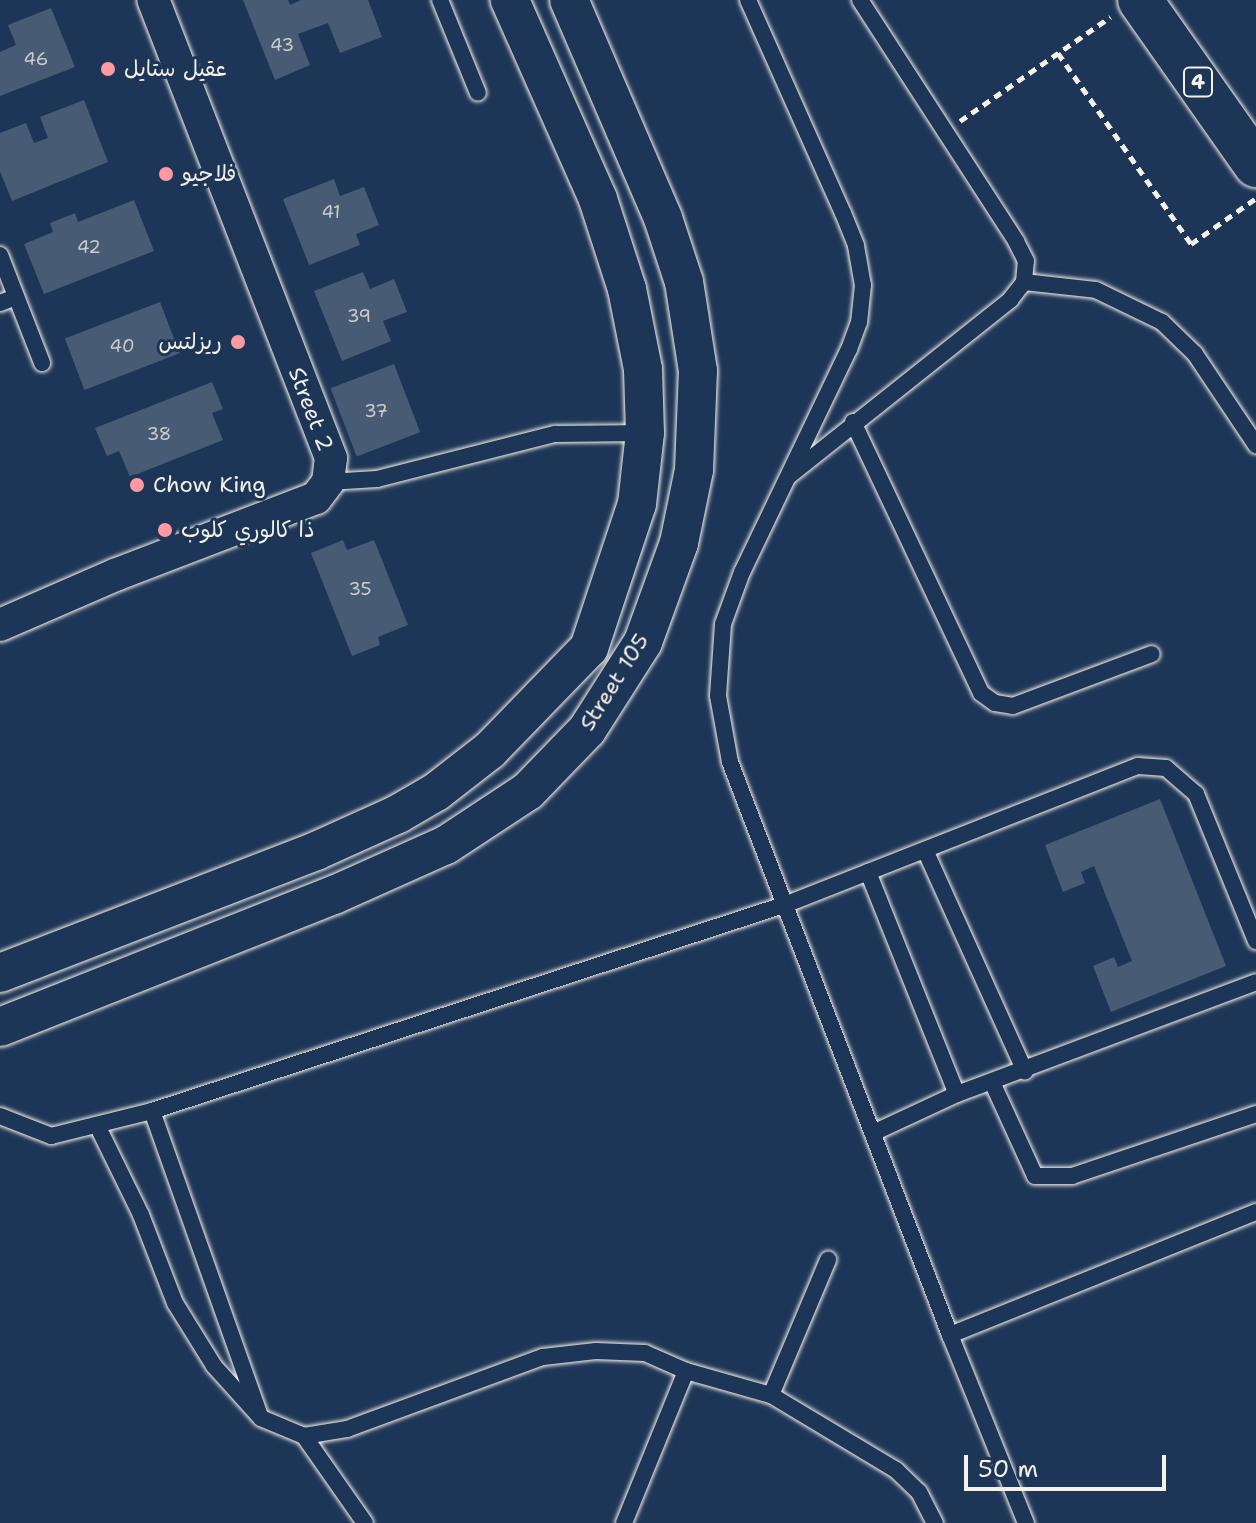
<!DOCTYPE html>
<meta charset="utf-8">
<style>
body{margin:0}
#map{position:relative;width:1256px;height:1523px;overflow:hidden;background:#1d3557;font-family:"Shantell Sans","Playpen Sans Arabic",sans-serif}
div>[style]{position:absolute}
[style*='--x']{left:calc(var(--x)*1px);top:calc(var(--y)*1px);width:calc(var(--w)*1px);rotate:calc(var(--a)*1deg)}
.building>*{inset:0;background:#485b74;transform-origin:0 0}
.path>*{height:5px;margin-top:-2.5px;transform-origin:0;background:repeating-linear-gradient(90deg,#f4f1e8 0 8px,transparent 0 14px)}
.roads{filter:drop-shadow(0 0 2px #f4f1e8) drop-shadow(0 0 2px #f4f1e8)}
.service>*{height:16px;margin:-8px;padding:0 8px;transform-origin:8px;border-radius:8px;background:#1d3557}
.minor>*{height:32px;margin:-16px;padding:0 16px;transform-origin:16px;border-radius:16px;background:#1d3557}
.tertiary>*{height:38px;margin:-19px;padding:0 19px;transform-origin:19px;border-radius:19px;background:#1d3557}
.trunk>*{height:44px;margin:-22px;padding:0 22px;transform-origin:22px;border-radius:22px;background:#1d3557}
.dots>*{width:22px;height:22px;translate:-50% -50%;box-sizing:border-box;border:4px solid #1d3557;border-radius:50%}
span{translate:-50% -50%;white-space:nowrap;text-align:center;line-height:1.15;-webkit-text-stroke:6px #1d3557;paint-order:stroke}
.number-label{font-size:18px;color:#c9cccb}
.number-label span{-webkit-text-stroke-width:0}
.shield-label span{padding:2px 6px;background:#1d3557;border:2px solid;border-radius:6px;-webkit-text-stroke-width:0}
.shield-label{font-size:20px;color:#f4f1e8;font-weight:700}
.poi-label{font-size:22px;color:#f4f1e8}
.left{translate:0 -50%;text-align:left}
.right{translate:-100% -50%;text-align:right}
.street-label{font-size:22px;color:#f4f1e8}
.scale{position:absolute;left:964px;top:1455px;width:202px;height:36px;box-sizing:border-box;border:4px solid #f4f1e8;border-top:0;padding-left:10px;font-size:24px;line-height:28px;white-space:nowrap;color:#f4f1e8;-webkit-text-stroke:6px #1d3557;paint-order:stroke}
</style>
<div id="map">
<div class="building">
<i style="clip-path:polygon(243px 0,288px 0,290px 5px,301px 0,368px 0,382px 37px,340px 53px,328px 23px,298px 34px,310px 65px,275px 80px)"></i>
<i style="clip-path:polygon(51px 8px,75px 67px,0 96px,0 52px,16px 45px,8px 25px)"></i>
<i style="clip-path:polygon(84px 100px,108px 162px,12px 201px,0 171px,0 133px,26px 123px,34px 143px,48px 138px,40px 117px)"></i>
<i style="clip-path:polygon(334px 179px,340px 196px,364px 187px,379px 225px,356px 234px,360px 245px,309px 265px,283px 199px)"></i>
<i style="clip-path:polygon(134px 200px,154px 251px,44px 294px,24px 244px,53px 232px,50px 223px,75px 213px,78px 222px)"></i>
<i style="clip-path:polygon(363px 272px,370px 289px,394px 279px,407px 312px,383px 321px,391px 341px,342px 361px,314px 291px)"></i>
<i style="left:160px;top:302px;width:55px;height:102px;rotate:69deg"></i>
<i style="left:394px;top:364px;width:73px;height:68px;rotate:69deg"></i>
<i style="clip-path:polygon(212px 382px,223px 409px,212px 413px,223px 440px,130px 477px,119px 451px,107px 456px,95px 428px)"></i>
<i style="clip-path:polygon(343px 540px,347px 550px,374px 540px,408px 625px,378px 637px,380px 645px,352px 656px,311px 553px)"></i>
<i style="clip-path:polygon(1160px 799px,1226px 966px,1111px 1012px,1093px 966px,1114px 957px,1118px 967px,1132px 961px,1094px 866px,1081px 872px,1085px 883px,1063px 892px,1045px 845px)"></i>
</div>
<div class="path">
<i style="--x:1058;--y:53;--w:233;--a:55.1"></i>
<i style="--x:1191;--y:244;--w:78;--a:-35.1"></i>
<i style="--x:960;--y:121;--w:183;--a:-34.7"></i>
</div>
<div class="roads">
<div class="service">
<i style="--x:440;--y:0;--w:100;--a:67.8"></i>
<i style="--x:748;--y:0;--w:233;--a:66"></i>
<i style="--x:843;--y:213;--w:35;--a:68"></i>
<i style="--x:856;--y:246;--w:40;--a:80"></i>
<i style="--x:863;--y:285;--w:37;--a:96"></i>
<i style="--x:859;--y:322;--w:29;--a:110"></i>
<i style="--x:849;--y:349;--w:247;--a:115.6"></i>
<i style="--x:742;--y:572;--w:55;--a:110.1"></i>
<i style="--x:723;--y:624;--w:72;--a:94"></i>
<i style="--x:718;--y:696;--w:67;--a:79.7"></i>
<i style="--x:730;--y:762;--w:614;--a:69"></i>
<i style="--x:950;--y:1335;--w:203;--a:68"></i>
<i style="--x:0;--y:255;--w:116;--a:68.7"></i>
<i style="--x:1024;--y:282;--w:72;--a:6.3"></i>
<i style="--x:1096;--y:290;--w:73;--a:25.9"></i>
<i style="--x:1162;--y:322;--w:46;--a:44.1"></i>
<i style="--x:1195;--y:354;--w:110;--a:56.2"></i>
<i style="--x:0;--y:303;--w:17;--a:-21"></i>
<i style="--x:853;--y:422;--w:300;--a:64.7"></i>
<i style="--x:981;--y:693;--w:17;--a:36"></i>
<i style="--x:995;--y:703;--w:18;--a:9"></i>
<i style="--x:1013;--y:706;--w:148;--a:-20.5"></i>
<i style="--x:789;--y:476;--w:283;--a:-38.5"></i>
<i style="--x:1010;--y:300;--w:23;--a:-52"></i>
<i style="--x:1024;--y:282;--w:21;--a:-85"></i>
<i style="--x:1026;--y:261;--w:22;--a:-117"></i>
<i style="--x:1016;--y:241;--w:287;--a:-122.9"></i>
<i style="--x:328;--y:482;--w:49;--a:-3.5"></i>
<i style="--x:377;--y:479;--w:184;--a:-14.2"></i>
<i style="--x:555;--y:434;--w:90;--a:-0.6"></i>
<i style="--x:925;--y:850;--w:243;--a:65.7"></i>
<i style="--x:868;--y:872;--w:239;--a:68.2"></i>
<i style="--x:992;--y:1082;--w:103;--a:65.4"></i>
<i style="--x:1035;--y:1176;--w:37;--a:0"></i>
<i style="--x:1072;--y:1176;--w:194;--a:-18.6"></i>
<i style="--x:152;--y:1111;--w:320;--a:70.5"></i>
<i style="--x:0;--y:1116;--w:55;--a:21.4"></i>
<i style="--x:51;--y:1136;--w:104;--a:-13.9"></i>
<i style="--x:152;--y:1111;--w:668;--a:-18.06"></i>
<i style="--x:787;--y:904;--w:377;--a:-21.5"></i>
<i style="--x:1138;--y:766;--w:28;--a:4"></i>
<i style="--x:1166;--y:768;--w:40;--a:41"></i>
<i style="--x:1196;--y:794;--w:159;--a:67.8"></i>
<i style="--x:97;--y:1125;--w:100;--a:63.9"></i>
<i style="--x:141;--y:1215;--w:94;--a:68.9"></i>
<i style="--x:175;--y:1303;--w:74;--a:58.2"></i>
<i style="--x:214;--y:1366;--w:70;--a:47.9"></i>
<i style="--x:261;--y:1418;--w:47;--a:22.7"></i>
<i style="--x:304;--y:1436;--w:44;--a:-9.2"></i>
<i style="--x:347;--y:1429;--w:209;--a:-20.2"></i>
<i style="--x:543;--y:1357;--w:53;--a:-6.5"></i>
<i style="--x:596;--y:1351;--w:49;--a:2.3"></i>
<i style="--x:645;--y:1353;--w:45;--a:23.7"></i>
<i style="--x:686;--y:1371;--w:88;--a:15.8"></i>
<i style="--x:771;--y:1395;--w:146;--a:31"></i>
<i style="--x:896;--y:1470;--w:32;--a:44"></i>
<i style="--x:919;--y:1492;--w:35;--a:63"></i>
<i style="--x:873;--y:1133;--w:93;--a:-24.9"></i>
<i style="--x:957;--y:1094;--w:319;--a:-20.5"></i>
<i style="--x:950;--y:1335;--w:330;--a:-21.9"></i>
<i style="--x:771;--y:1395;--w:147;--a:-67.1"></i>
<i style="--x:304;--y:1436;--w:106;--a:55"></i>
<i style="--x:624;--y:1523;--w:164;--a:-67.8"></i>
</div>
<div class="minor">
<i style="--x:0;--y:625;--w:125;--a:-23.5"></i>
<i style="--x:115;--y:575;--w:215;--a:-21"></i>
<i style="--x:316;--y:498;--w:20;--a:-53"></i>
<i style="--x:328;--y:482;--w:24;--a:-83"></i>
<i style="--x:331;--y:458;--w:491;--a:-111.2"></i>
</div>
<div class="tertiary">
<i style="--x:0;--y:973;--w:339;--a:-21.1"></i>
<i style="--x:316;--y:851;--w:90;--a:-24.3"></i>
<i style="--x:398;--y:814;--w:44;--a:-30.1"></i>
<i style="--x:436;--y:792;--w:68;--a:-37.9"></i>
<i style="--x:490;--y:750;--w:142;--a:-45.9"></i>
<i style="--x:589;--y:648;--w:152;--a:-71.6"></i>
<i style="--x:637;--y:504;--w:71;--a:-83.6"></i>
<i style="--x:645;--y:433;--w:64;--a:-91.8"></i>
<i style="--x:643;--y:369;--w:82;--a:-101.3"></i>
<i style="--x:627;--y:289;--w:95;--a:-107.9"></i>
<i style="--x:598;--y:199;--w:218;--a:-113.9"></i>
<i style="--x:0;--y:1027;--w:359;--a:-21.6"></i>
<i style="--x:334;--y:895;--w:123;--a:-24.1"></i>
<i style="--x:446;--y:845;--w:98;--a:-33.4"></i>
<i style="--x:528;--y:791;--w:85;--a:-46"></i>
<i style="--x:587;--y:730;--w:104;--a:-57.5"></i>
<i style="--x:643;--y:642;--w:105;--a:-70"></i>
<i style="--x:679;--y:543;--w:75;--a:-78.4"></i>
<i style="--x:694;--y:470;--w:99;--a:-87.7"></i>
<i style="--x:698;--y:371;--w:90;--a:-98.9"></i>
<i style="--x:684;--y:282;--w:67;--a:-108.2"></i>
<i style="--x:663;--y:218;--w:237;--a:-113.3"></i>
</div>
<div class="trunk">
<i style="--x:1140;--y:0;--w:202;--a:54.9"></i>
</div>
</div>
<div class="dots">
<i style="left:108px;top:69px;background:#ff9aa2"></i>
<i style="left:166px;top:174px;background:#ff9aa2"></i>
<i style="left:238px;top:342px;background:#ff9aa2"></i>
<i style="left:137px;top:485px;background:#ff9aa2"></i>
<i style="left:165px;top:530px;background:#ff9aa2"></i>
</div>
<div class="number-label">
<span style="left:282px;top:45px">43</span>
<span style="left:36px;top:59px">46</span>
<span style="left:331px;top:212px">41</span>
<span style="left:89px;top:247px">42</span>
<span style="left:359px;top:316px">39</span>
<span style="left:122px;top:346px">40</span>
<span style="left:376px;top:411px">37</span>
<span style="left:159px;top:434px">38</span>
<span style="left:360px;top:589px">35</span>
</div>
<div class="shield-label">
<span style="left:1198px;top:82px">4</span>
</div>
<div class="poi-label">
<span class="left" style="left:124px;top:69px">عقيل ستايل</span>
<span class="left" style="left:182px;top:174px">فلاجيو</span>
<span class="right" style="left:222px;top:342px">ريزلتس</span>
<span class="left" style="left:153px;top:485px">Chow King</span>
<span class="left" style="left:181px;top:530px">ذا كالوري كلوب</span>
</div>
<div class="street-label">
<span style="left:311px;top:409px;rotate:69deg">Street 2</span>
<span style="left:614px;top:682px;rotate:-58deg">Street 105</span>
</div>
<div class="scale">50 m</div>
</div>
